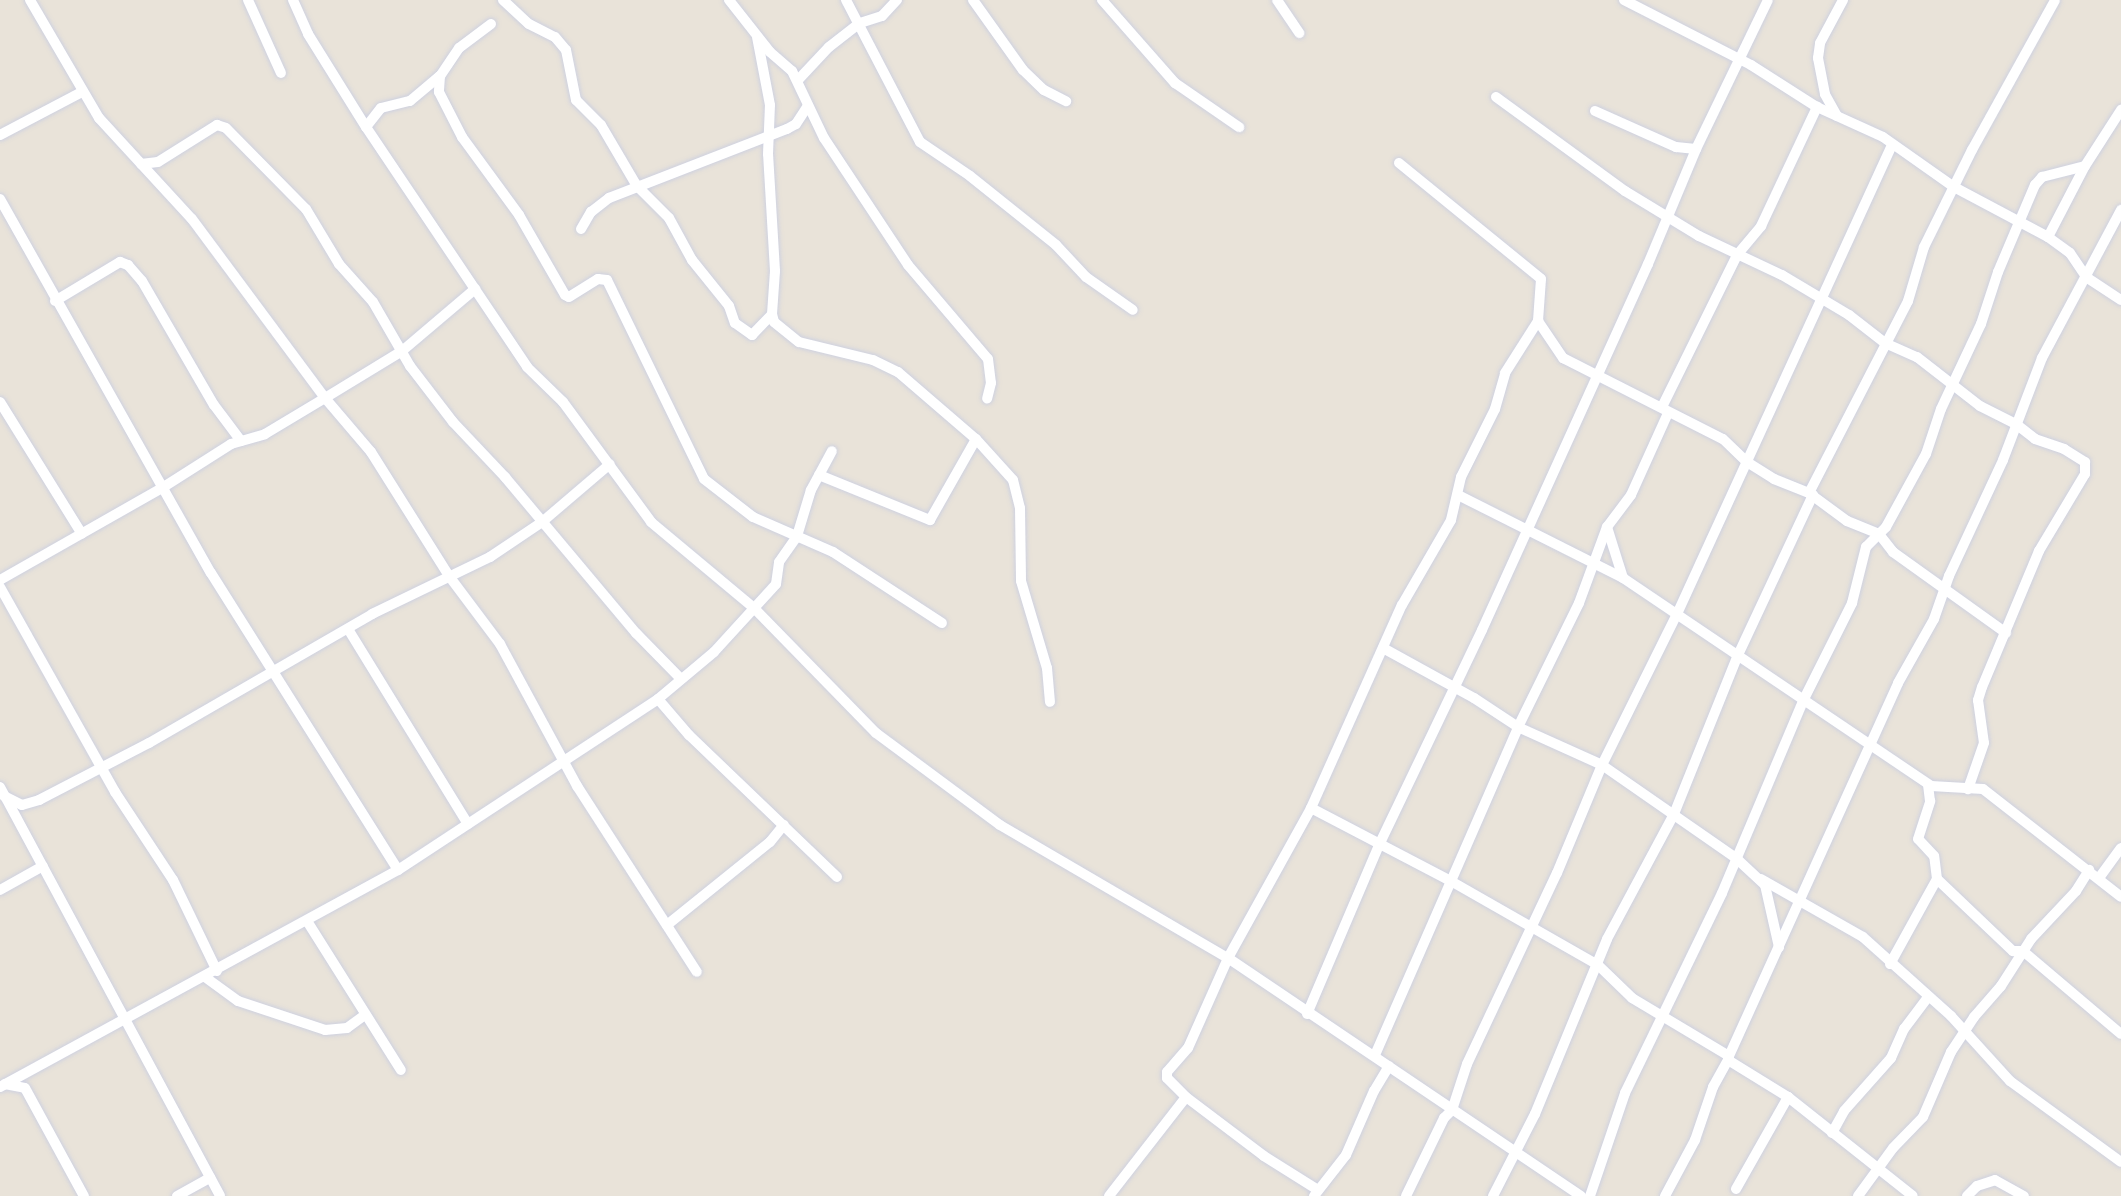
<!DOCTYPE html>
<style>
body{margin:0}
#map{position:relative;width:2121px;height:1196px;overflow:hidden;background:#e9e3d9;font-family:"Noto Sans",sans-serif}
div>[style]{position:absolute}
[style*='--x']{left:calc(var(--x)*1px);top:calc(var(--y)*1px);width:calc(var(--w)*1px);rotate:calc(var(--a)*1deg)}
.roads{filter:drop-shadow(0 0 2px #ced1e0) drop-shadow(0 0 2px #ced1e0)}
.minor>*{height:10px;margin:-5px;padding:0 5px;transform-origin:5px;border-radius:5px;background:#fff}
span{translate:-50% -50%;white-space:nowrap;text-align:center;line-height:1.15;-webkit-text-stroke:4.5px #fff;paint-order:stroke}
</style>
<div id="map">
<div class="roads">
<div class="minor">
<i style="--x:30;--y:0;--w:137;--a:59.7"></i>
<i style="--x:99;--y:118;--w:137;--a:47.4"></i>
<i style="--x:192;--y:219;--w:223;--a:53.4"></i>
<i style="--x:325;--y:398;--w:71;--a:49.6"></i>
<i style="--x:371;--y:452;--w:146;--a:57.8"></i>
<i style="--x:449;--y:576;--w:85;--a:53.1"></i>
<i style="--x:500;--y:644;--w:162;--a:61.5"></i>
<i style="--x:577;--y:786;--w:221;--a:57.2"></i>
<i style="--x:248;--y:0;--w:80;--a:65.7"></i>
<i style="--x:293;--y:0;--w:37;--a:66"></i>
<i style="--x:308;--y:34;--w:110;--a:58.1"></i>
<i style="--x:366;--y:127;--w:289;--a:56.1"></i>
<i style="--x:527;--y:367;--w:50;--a:44.2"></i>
<i style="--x:563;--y:402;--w:149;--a:53.7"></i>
<i style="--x:651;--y:522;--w:136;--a:39.9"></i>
<i style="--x:755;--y:609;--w:173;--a:45.7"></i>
<i style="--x:876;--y:733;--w:154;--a:36.6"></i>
<i style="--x:1000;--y:825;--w:264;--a:30.3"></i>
<i style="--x:1228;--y:958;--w:426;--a:34"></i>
<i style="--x:503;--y:0;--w:35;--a:43"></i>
<i style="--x:529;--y:24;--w:29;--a:27"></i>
<i style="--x:555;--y:37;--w:17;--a:50"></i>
<i style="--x:566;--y:50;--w:51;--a:78.7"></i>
<i style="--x:576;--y:100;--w:35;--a:45"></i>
<i style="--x:601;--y:125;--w:71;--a:59.5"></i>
<i style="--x:637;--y:186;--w:45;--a:45"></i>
<i style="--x:669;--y:218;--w:48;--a:61.3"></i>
<i style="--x:692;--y:260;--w:59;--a:51.2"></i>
<i style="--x:729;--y:306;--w:18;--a:71"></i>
<i style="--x:735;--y:323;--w:21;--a:35"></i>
<i style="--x:752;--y:335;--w:29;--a:-46"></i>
<i style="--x:772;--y:314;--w:43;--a:-86"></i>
<i style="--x:775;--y:271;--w:117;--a:-93.4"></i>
<i style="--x:768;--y:154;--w:49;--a:-87.7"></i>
<i style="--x:770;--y:105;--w:69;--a:-100.8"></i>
<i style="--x:729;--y:0;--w:66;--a:51.7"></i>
<i style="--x:770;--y:52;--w:29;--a:41"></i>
<i style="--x:792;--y:71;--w:74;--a:64.5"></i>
<i style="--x:824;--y:138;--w:152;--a:56.5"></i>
<i style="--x:908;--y:265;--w:123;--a:49.6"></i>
<i style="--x:988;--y:359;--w:24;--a:83"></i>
<i style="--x:991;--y:383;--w:16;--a:104"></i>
<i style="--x:846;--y:0;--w:160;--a:62.5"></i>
<i style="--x:920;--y:142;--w:60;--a:34.2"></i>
<i style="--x:970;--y:176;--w:110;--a:38.7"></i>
<i style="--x:1056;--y:245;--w:44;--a:46.8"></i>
<i style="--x:1086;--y:277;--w:57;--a:35.1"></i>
<i style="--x:973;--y:0;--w:86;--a:54.5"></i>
<i style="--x:1023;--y:70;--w:29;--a:44"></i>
<i style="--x:1044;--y:90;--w:25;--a:27"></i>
<i style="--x:1102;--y:0;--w:111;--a:48.7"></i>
<i style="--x:1175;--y:83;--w:78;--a:34.5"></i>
<i style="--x:1277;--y:0;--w:40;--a:56"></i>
<i style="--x:1624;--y:0;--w:143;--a:27.1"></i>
<i style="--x:1751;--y:65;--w:78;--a:32.5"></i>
<i style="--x:1817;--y:107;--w:72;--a:24.4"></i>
<i style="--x:1883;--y:137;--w:87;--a:35.2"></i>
<i style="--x:1954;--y:187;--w:106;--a:28"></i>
<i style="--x:2048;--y:237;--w:27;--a:36"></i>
<i style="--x:2070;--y:253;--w:29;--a:56"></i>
<i style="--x:2086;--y:277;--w:42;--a:33.3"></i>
<i style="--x:491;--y:24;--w:40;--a:143"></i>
<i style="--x:459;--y:48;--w:34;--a:124"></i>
<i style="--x:440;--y:76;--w:16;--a:94"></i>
<i style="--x:439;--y:92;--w:51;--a:62.9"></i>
<i style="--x:462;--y:137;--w:97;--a:53.8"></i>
<i style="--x:519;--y:215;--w:92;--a:60.1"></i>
<i style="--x:565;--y:295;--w:4;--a:27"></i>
<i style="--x:569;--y:297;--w:34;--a:-32"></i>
<i style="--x:598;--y:279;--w:9;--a:6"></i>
<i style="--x:607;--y:280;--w:221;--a:64"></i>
<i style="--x:704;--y:479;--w:62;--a:37.8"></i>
<i style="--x:753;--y:517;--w:87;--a:23.6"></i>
<i style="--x:833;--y:552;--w:130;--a:33.1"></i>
<i style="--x:798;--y:80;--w:45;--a:-46.8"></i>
<i style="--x:829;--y:47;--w:39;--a:-38"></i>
<i style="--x:860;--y:23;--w:23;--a:-18"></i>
<i style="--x:882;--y:16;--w:22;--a:-47"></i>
<i style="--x:1496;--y:97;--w:160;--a:36.1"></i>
<i style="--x:1625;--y:191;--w:87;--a:31.3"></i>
<i style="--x:1699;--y:236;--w:92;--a:25.2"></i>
<i style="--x:1782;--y:275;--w:78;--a:30.8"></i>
<i style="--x:1849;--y:315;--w:46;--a:37.9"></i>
<i style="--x:1885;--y:343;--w:35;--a:24"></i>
<i style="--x:1917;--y:357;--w:80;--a:37.9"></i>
<i style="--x:1980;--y:406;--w:40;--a:26.6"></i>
<i style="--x:2016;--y:424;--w:24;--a:38"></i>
<i style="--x:2035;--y:439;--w:31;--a:19"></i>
<i style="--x:2064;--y:449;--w:25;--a:32"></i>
<i style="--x:2085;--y:462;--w:12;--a:90"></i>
<i style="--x:2085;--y:474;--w:90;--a:120.9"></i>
<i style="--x:2039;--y:551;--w:147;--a:112.7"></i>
<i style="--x:1982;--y:687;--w:14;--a:107"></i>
<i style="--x:1978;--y:700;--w:43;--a:82.1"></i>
<i style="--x:1984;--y:743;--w:49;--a:109.2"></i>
<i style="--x:1595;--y:111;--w:89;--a:24"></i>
<i style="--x:1676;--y:147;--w:20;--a:6"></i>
<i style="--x:1837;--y:116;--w:25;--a:-119"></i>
<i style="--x:1825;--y:94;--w:37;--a:-101"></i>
<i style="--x:1818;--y:58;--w:15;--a:-82"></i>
<i style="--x:1820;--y:43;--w:49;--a:-61.9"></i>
<i style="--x:366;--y:127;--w:24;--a:-52"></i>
<i style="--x:381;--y:108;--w:30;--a:-14"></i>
<i style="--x:410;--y:101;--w:39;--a:-40"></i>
<i style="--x:0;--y:135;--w:93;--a:-27.7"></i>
<i style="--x:1399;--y:163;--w:183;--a:39.2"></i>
<i style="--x:1541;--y:279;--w:42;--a:94.1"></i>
<i style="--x:1538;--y:321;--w:45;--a:56"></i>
<i style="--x:1563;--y:358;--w:179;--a:26.9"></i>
<i style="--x:1723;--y:439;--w:33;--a:44"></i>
<i style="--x:1747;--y:462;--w:32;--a:32"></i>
<i style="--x:1774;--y:479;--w:38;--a:22"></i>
<i style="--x:1809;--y:493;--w:47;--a:36.4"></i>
<i style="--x:1847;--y:521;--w:35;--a:22"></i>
<i style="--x:1879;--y:534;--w:23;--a:52"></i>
<i style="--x:1893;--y:552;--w:139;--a:35.6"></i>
<i style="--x:141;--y:164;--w:17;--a:-7"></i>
<i style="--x:158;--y:162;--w:70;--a:-32.1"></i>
<i style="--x:217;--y:125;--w:9;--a:18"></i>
<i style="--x:226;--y:128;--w:114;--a:45.4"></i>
<i style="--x:306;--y:209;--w:64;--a:59"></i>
<i style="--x:339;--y:264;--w:51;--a:48.2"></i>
<i style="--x:373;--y:302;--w:74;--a:60"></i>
<i style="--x:410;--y:366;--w:71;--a:52.5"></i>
<i style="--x:453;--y:422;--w:76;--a:46.6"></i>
<i style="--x:505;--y:477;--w:204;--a:50"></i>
<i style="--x:636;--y:633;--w:64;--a:45.6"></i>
<i style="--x:0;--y:199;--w:429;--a:60.6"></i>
<i style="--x:211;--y:573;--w:351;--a:57.8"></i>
<i style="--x:581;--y:229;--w:20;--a:-60"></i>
<i style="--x:591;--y:212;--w:23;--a:-38"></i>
<i style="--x:609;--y:198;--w:191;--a:-21.2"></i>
<i style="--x:787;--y:129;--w:10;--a:-29"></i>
<i style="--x:796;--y:124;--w:20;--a:-57"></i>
<i style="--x:2048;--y:237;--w:80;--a:-62.5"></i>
<i style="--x:2085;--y:166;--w:67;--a:-57.3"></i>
<i style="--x:55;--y:301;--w:76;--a:-31"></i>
<i style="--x:120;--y:262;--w:9;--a:21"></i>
<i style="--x:128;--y:265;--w:21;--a:49"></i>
<i style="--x:142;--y:281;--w:143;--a:59.9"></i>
<i style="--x:214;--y:405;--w:45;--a:53.1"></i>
<i style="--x:772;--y:314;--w:8;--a:76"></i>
<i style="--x:774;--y:322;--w:32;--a:39"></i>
<i style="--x:799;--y:342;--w:76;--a:13.7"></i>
<i style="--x:873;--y:360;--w:28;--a:26"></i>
<i style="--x:898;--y:372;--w:103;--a:40.7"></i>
<i style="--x:976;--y:439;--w:55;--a:47.9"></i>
<i style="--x:1013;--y:480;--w:29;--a:76"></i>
<i style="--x:1020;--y:508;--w:73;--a:89.2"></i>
<i style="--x:1021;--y:581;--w:91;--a:73.4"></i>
<i style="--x:1047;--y:668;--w:34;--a:85"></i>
<i style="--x:0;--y:402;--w:155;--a:58.2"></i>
<i style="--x:1662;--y:407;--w:169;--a:-63.7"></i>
<i style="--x:1737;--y:255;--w:38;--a:-50"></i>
<i style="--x:1761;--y:226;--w:132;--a:-64.8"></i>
<i style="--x:819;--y:475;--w:120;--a:22.1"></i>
<i style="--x:930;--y:520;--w:93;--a:-60.4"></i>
<i style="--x:1809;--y:493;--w:216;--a:-62.7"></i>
<i style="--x:1908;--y:301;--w:56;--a:-73.5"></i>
<i style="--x:1924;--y:247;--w:108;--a:-63.7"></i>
<i style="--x:1972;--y:150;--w:171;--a:-61"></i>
<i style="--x:1458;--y:495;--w:185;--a:26.7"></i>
<i style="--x:1623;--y:578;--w:372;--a:34"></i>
<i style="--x:1931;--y:786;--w:52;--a:3.3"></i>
<i style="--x:1983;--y:789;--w:175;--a:38"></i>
<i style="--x:1607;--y:527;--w:53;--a:72.6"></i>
<i style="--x:0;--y:580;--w:186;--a:-29.6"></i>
<i style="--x:162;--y:488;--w:82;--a:-32.5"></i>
<i style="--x:231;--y:444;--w:35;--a:-16"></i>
<i style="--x:265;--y:434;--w:70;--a:-31"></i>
<i style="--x:325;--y:398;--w:90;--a:-31.4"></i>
<i style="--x:402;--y:351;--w:96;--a:-40.3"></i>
<i style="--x:0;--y:587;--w:235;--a:60.7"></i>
<i style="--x:115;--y:792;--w:105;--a:56.6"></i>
<i style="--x:173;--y:880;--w:101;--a:64.2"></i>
<i style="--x:348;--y:629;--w:229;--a:58.4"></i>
<i style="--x:1383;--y:648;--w:104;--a:28.8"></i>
<i style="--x:1474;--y:698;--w:53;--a:33.4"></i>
<i style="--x:1518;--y:727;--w:92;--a:24.3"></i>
<i style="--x:1602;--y:765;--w:165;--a:34.8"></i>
<i style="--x:1737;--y:859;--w:38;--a:43"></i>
<i style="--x:1765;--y:885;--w:64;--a:77.3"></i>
<i style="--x:658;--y:699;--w:48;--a:49.3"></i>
<i style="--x:689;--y:735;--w:205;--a:43.8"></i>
<i style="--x:0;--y:787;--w:464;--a:61.7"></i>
<i style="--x:4;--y:796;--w:20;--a:27"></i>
<i style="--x:22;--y:805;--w:18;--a:-16"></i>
<i style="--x:39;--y:800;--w:124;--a:-27.4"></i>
<i style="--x:149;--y:743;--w:258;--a:-30"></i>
<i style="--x:372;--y:614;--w:131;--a:-25.8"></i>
<i style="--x:490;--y:557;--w:63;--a:-33.9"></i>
<i style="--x:542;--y:522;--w:89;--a:-40.5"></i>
<i style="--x:1311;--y:808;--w:156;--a:27.6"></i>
<i style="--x:1449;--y:880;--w:172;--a:29.7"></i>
<i style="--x:1598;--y:965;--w:47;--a:44.1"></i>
<i style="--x:1632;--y:998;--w:113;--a:30.9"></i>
<i style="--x:1729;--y:1056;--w:4;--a:104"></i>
<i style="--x:1728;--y:1060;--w:70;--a:31.7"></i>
<i style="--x:1788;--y:1097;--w:159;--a:38.4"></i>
<i style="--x:2099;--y:878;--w:37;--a:-54"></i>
<i style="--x:1761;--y:879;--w:117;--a:29.6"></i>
<i style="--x:1863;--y:937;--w:118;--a:41.9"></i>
<i style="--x:1951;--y:1016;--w:88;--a:47.8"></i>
<i style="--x:2010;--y:1081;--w:137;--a:36.1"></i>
<i style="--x:1937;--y:879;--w:105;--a:43.5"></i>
<i style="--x:2013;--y:951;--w:10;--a:0"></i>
<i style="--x:2023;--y:951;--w:128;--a:40.3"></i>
<i style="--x:0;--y:890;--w:49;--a:-29.2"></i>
<i style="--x:307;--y:921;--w:176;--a:57.8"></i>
<i style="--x:667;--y:925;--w:132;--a:-38.9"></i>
<i style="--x:770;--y:842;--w:22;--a:-51"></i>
<i style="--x:1890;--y:964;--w:97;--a:-61.1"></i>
<i style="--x:1937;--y:879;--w:23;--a:-97"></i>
<i style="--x:1934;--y:856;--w:23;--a:-133"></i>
<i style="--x:1918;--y:839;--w:40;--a:-72"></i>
<i style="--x:1930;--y:801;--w:17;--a:-97"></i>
<i style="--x:205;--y:977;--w:41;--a:36"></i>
<i style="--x:238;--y:1001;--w:92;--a:18.4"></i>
<i style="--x:325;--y:1030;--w:22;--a:-5"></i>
<i style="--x:347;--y:1028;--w:22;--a:-36"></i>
<i style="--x:1307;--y:1014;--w:186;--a:-66.9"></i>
<i style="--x:1380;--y:843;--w:236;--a:-64.4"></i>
<i style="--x:1482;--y:630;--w:402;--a:-65.6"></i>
<i style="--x:1648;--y:264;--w:125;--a:-67.3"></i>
<i style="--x:1696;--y:149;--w:165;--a:-64.2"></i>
<i style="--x:1375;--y:1055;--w:358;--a:-66.4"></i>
<i style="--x:1518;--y:727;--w:138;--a:-63.8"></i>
<i style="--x:1579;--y:603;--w:81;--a:-69.8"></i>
<i style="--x:1607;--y:527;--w:40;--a:-53"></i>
<i style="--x:1631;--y:495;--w:90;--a:-65.7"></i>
<i style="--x:1729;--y:1056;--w:409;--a:-65.6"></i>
<i style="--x:1898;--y:683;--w:73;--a:-60.6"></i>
<i style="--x:1934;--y:619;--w:46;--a:-70.8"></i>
<i style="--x:1949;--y:576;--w:128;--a:-65"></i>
<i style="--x:2003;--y:460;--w:109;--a:-69.1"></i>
<i style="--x:2042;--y:358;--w:168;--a:-61.9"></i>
<i style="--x:5;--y:1084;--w:20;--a:11"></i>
<i style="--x:25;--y:1088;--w:123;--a:61.4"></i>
<i style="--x:0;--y:1087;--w:453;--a:-28.6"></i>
<i style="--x:398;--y:870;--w:311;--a:-33.3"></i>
<i style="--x:658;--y:699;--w:73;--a:-40"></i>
<i style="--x:714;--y:652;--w:92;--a:-47.6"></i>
<i style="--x:776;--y:584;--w:22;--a:-82"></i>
<i style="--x:779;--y:562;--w:32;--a:-55"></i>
<i style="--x:797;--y:536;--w:48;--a:-73.1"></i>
<i style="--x:811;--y:490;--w:44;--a:-61.7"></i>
<i style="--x:1832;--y:1133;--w:25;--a:-61"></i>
<i style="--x:1844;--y:1111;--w:71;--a:-48.4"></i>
<i style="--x:1891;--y:1058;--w:32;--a:-66"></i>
<i style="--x:1904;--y:1029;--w:40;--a:-53"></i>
<i style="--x:1736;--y:1189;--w:106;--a:-60.5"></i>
<i style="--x:1318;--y:1190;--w:64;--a:-147.8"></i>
<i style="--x:1264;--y:1156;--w:98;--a:-142.9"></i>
<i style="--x:1186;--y:1097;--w:27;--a:-135"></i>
<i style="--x:1167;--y:1078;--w:6;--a:-90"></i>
<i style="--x:1167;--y:1072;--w:32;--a:-49"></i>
<i style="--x:1188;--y:1048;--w:98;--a:-66"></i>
<i style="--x:1228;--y:958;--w:171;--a:-61"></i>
<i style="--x:1311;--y:808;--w:222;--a:-65.9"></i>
<i style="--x:1402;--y:605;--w:98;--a:-60"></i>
<i style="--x:1451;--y:520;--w:44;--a:-76.9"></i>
<i style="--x:1461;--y:477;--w:76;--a:-63.4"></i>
<i style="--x:1495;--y:409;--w:37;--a:-74"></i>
<i style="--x:1505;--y:373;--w:62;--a:-57.6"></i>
<i style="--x:177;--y:1196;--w:38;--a:-29"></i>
<i style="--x:1109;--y:1196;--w:125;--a:-52.1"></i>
<i style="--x:1314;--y:1196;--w:52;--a:-52"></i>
<i style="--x:1346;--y:1155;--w:70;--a:-66.4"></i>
<i style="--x:1374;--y:1091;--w:29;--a:-59"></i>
<i style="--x:1406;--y:1196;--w:87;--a:-64"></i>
<i style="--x:1444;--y:1118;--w:11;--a:-45"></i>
<i style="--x:1452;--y:1110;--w:48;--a:-71.9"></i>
<i style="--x:1467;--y:1064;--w:211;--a:-64.8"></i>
<i style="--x:1557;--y:873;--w:117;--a:-67.4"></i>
<i style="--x:1602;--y:765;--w:169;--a:-63.6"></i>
<i style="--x:1677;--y:614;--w:516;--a:-65.37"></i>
<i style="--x:1493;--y:1196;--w:92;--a:-62.9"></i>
<i style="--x:1535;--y:1114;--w:189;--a:-67.6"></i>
<i style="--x:1607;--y:939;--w:142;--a:-61.8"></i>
<i style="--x:1674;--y:814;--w:171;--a:-68.1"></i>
<i style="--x:1738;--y:655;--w:177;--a:-64.9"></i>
<i style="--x:1590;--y:1196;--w:109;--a:-71.2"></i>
<i style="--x:1625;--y:1093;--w:222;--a:-64.1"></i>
<i style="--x:1722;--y:893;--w:208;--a:-67.1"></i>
<i style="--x:1803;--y:701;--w:110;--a:-63.4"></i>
<i style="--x:1852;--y:603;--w:58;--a:-76"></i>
<i style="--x:1866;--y:547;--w:28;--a:-45"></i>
<i style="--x:1886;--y:527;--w:83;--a:-61.3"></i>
<i style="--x:1926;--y:454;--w:47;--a:-71.6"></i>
<i style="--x:1941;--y:409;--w:94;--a:-64.8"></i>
<i style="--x:1981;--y:324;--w:55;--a:-71.9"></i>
<i style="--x:1998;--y:272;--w:95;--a:-67"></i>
<i style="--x:2035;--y:185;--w:11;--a:-49"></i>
<i style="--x:2042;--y:177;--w:44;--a:-14.3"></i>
<i style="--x:1665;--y:1196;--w:64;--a:-61.8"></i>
<i style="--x:1695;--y:1140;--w:56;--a:-71.2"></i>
<i style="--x:1713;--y:1087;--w:31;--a:-61"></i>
<i style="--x:1858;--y:1196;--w:59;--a:-53.9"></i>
<i style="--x:1893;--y:1148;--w:43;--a:-45.9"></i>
<i style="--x:1923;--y:1117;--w:71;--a:-66.7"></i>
<i style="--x:1951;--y:1052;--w:42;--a:-56.7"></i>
<i style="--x:1974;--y:1017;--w:41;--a:-48.9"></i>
<i style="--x:2001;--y:986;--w:56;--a:-57.4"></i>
<i style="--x:2031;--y:939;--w:66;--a:-46.8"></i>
<i style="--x:2076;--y:891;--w:25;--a:-58"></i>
<i style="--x:1967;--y:1196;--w:14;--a:-45"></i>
<i style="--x:1977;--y:1186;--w:19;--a:-18"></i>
<i style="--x:1995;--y:1180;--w:33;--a:29"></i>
</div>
</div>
</div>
